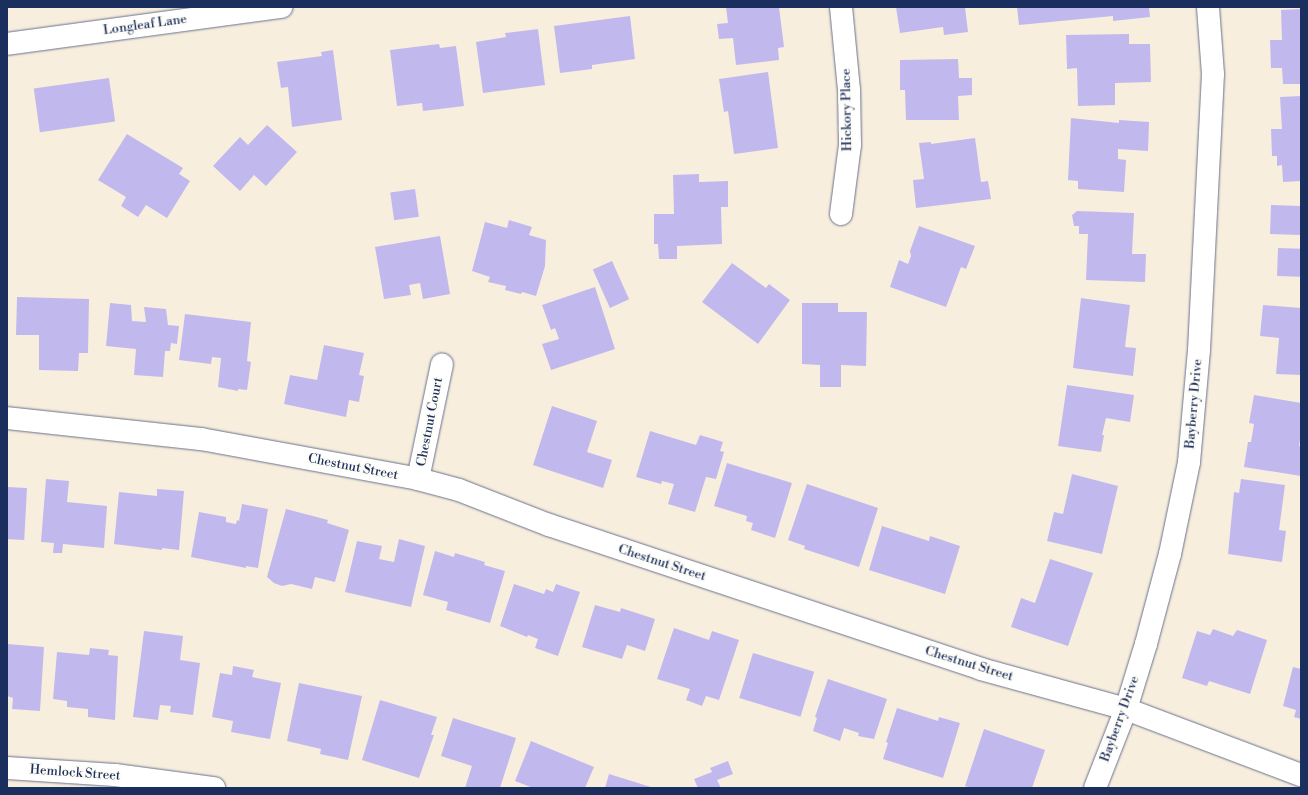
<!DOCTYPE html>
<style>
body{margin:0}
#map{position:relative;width:1308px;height:795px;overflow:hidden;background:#f8eede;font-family:"Libre Bodoni",serif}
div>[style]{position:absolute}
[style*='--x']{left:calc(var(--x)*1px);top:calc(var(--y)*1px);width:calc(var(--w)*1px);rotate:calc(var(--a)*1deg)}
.building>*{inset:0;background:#c1b9ed;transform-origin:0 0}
.roads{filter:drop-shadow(0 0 1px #68728b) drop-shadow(0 0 1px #68728b)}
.street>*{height:22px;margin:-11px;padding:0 11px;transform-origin:11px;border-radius:11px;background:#fff}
.secondary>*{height:22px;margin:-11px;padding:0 11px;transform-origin:11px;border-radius:11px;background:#fff}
span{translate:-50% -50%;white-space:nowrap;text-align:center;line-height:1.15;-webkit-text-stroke:4px #fdfcf7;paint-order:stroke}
.street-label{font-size:13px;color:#1b2f5e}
.frame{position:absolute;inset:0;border:8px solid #1b2f5e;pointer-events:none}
</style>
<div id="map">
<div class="building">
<i style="clip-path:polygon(726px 7px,779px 7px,784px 47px,778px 48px,779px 60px,736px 65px,733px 38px,719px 39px,717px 24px,728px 23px)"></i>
<i style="clip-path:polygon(896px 7px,965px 7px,968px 32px,944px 35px,943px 27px,900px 33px)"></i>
<i style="clip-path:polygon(1017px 7px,1149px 7px,1150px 17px,1113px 21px,1113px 16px,1019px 25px)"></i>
<i style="clip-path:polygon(1301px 9px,1301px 84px,1283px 84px,1282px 68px,1271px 68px,1270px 40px,1282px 40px,1281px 10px)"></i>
<i style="clip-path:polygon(630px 16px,635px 59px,592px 65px,592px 69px,560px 73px,554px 26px)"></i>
<i style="clip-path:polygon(538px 29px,545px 85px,483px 93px,476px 42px,506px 37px,505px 33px)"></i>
<i style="clip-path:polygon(1129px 34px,1129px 44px,1150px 44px,1151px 82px,1115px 83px,1115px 105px,1078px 106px,1077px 68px,1067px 69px,1066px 35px)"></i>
<i style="clip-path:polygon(439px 44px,440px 48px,456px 46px,464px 106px,423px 111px,422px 103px,397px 106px,390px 50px)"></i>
<i style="clip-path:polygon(333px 50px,342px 120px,292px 127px,288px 87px,281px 88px,277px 62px,322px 56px,321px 52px)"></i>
<i style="clip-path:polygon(958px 59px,959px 78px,972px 78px,972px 95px,958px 96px,959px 120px,906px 120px,905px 90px,900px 90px,900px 60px)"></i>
<i style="clip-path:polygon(768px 72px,778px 148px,734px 154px,728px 111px,724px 112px,719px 79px)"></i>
<i style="left:109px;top:78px;width:44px;height:76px;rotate:82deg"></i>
<i style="clip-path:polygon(1301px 96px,1301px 181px,1283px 182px,1282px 165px,1277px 166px,1277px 156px,1272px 156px,1271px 129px,1282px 129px,1280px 97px)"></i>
<i style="clip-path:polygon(1071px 118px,1119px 123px,1119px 120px,1149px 122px,1148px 151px,1118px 149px,1118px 159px,1126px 160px,1124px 192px,1078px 189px,1078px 181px,1068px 180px)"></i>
<i style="clip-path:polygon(267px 125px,297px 152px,266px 186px,254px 175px,240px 191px,213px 166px,240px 137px,248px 145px)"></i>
<i style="clip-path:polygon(127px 134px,183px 168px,179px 174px,190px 181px,167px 218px,146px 205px,138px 217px,121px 206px,126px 197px,98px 180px)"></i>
<i style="clip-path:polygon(975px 138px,981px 182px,988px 181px,991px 199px,916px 208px,913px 180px,924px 179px,919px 143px,931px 142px,931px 144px)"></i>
<i style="clip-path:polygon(699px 174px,699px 182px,728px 181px,728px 207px,721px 207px,722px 244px,677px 246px,677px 259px,659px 259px,658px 244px,654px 244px,654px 214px,674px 214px,673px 175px)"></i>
<i style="left:415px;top:189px;width:28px;height:25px;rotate:82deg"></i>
<i style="left:1271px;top:205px;width:30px;height:29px;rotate:2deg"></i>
<i style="clip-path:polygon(1077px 211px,1134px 213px,1132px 254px,1146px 254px,1145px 282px,1086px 280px,1088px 234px,1079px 234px,1079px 226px,1074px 226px,1072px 215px)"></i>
<i style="clip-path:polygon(509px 220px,532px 227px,529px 235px,546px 240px,545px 266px,536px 296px,522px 292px,521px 294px,505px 290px,506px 286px,488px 282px,490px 277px,472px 271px,485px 222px,507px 228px)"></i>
<i style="clip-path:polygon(919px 226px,975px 246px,966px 269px,961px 267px,946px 307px,890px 287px,899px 260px,908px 264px,911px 256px,910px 251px)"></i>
<i style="clip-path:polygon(440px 236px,450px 294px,423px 299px,420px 283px,409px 285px,411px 295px,384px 299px,375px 247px)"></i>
<i style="left:1278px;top:248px;width:23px;height:28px;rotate:2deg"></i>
<i style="left:612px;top:261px;width:42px;height:21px;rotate:66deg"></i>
<i style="clip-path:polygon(732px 263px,766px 288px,769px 284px,790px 300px,758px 344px,702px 302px)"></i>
<i style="clip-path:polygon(595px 287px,615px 349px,551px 370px,542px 344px,559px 339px,555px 328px,551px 330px,542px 305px)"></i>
<i style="clip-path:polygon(17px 297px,89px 299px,88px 353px,79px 353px,78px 371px,39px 370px,39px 335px,16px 335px)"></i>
<i style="clip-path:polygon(1081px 298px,1130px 305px,1125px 347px,1136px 348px,1133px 376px,1073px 368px)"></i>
<i style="clip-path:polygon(110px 303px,131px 305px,132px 321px,146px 322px,144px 307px,166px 309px,168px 325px,179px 326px,177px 344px,171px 343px,170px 351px,165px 351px,163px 377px,134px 375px,136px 349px,106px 346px)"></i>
<i style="clip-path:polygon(802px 303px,838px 303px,838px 312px,867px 312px,866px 366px,841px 365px,841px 387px,820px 387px,820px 365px,802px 364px)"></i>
<i style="clip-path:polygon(1263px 305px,1301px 308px,1301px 375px,1276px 374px,1279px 338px,1260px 336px)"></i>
<i style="clip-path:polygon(185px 314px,251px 322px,247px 361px,251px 362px,247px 390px,238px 389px,238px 391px,218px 387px,221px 358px,212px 357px,211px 364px,179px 360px)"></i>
<i style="clip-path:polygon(324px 345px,364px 353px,359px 375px,364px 376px,359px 402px,349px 400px,346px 417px,284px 404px,290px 375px,317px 380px)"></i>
<i style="clip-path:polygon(1067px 385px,1134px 395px,1130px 422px,1106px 418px,1102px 435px,1104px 435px,1101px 452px,1058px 446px)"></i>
<i style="clip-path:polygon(1254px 395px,1301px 403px,1301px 434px,1299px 446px,1301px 446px,1301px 476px,1244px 467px,1248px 442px,1251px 442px,1254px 424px,1249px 423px)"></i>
<i style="clip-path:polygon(552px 406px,597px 421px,587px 452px,612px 460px,603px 488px,533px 465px)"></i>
<i style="clip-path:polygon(650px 431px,696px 445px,700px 435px,723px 442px,720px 451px,724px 452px,716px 479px,706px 477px,695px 512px,668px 504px,674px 484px,662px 481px,661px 484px,636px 477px)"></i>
<i style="clip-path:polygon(727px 463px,792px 483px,775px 538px,751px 530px,753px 523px,746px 521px,747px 516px,714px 506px)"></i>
<i style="clip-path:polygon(1072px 474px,1118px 486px,1102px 554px,1047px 541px,1054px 512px,1063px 514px)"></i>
<i style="clip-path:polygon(46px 479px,69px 481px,67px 502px,107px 506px,104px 548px,63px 544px,62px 553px,53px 553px,54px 543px,41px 542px)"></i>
<i style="clip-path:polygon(1241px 479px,1285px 485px,1279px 530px,1286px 531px,1282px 562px,1228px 554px,1234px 492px,1239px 493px)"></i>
<i style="clip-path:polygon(807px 484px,878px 508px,859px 567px,804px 549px,805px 546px,788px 540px)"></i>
<i style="left:7px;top:487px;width:20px;height:52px;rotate:3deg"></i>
<i style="clip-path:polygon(157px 489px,184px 491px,179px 550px,162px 548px,162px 550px,114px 544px,119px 492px,157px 496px)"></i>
<i style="clip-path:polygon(242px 504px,268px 509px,258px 568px,246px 566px,246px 568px,191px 557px,199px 512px,226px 517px,226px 522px,236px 524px,237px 520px,239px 521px)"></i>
<i style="clip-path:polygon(286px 509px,328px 520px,327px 523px,349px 530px,335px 582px,315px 577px,312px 589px,291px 584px,282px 586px,274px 583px,267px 577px)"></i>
<i style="clip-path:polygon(882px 526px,929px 541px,930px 536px,960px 546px,945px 594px,869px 570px)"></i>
<i style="clip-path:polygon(399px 539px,425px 546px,411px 607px,345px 592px,357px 541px,382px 546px,379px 559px,394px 562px)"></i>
<i style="clip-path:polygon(435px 551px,454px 557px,455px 553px,485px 562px,484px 565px,505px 571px,490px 623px,446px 610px,448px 602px,423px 595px)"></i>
<i style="clip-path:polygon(1050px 559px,1093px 573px,1068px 646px,1011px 627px,1021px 598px,1035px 603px)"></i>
<i style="clip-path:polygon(514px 584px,544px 594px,546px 589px,553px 592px,556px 584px,580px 592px,558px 656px,535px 648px,538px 639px,528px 635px,527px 637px,500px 626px)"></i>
<i style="clip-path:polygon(595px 605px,620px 612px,621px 608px,655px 619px,645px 651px,627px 645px,622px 659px,582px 647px)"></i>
<i style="clip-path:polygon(674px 628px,709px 640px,712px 631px,739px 640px,719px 700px,706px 696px,702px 706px,686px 700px,690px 689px,657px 679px)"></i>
<i style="clip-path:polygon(1213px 629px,1233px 636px,1237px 630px,1267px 640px,1250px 694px,1209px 681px,1207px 686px,1182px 678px,1197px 631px,1210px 635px)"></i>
<i style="clip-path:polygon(144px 631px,183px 636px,180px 660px,200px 663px,193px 715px,170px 712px,171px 706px,160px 705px,158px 720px,133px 717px)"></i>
<i style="clip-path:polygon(7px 644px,44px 647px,40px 711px,12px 709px,13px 698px,7px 696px)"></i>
<i style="clip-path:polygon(90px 648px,109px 650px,108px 655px,118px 656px,115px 720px,88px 717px,88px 709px,67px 707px,67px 701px,53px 699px,57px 652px,89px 655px)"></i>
<i style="left:753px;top:653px;width:64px;height:47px;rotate:17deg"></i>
<i style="clip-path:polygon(233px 666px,254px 670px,252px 677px,281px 683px,270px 739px,231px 732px,233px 721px,212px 717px,220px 673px,232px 675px)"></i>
<i style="clip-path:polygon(1293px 667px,1301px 669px,1301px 719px,1294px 717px,1296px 710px,1283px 706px)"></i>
<i style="clip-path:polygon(828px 679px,887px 699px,874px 739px,858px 736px,859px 733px,844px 728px,840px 741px,813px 731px,817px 718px,815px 717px)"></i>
<i style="clip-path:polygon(299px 683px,362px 696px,348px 760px,320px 754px,321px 749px,287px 741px)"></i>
<i style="clip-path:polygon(380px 700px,437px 717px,431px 735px,434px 735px,419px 778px,362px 760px)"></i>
<i style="clip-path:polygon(897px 708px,938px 721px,939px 717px,960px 723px,943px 778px,883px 759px,888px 743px,886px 742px)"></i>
<i style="clip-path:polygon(453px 718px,516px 738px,500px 788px,465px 788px,472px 766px,441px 756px)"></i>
<i style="clip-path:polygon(984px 729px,1045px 750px,1032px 788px,971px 788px,965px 786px)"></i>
<i style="clip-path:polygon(531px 741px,594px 767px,585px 788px,533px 788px,515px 781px)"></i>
<i style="clip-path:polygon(728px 761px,733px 774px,717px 780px,721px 788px,698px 788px,694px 779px,712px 772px,710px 768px)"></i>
<i style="clip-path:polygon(609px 774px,654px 788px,605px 788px)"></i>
</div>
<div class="roads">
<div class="street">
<i style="--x:7;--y:44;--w:277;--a:-7.7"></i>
<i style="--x:841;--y:214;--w:70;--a:-82.6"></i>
<i style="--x:850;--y:145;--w:55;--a:-91"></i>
<i style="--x:849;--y:90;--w:83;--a:-95.5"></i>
<i style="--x:7;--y:418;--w:195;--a:6.2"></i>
<i style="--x:201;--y:439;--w:221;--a:10.4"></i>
<i style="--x:418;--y:479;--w:42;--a:15"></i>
<i style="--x:459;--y:490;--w:97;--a:21.3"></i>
<i style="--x:549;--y:525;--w:455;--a:18.4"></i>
<i style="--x:981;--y:669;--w:150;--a:15.4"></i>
<i style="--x:1126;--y:709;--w:187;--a:20.7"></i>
<i style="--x:418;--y:479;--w:117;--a:-78.2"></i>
<i style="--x:7;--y:768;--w:108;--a:3.7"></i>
<i style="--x:115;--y:775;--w:100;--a:7.5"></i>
</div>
<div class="secondary">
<i style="--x:1095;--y:788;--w:85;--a:-68.6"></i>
<i style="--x:1126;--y:709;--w:68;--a:-72.9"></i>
<i style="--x:1146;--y:644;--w:93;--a:-75.1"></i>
<i style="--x:1170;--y:554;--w:94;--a:-78.3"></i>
<i style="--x:1189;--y:462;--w:112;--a:-84.9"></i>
<i style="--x:1199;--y:350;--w:276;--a:-87.1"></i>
<i style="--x:1213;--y:74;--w:67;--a:-94.3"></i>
</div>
</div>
<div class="street-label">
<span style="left:145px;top:25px;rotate:-8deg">Longleaf Lane</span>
<span style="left:847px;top:110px;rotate:-91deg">Hickory Place</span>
<span style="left:1194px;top:404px;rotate:-85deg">Bayberry Drive</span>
<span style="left:430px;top:422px;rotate:-79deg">Chestnut Court</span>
<span style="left:353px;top:467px;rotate:11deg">Chestnut Street</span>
<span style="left:662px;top:563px;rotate:18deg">Chestnut Street</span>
<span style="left:969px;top:664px;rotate:17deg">Chestnut Street</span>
<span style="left:1120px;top:719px;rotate:-70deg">Bayberry Drive</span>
<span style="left:75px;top:773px;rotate:4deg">Hemlock Street</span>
</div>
<div class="frame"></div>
</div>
